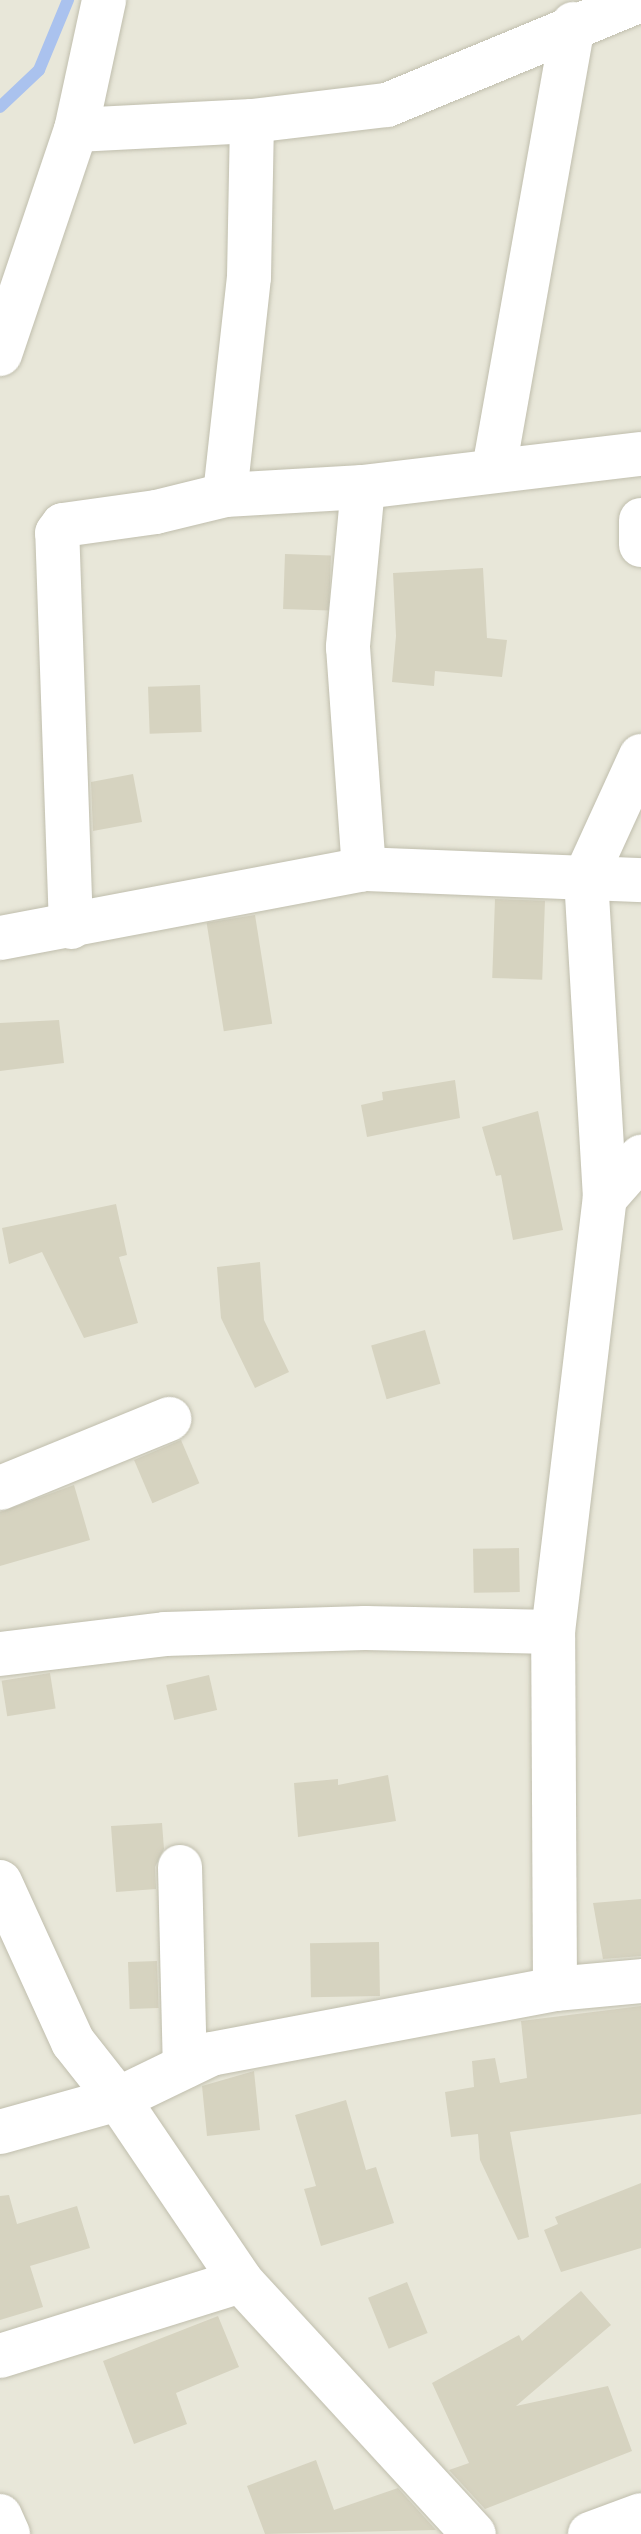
<!DOCTYPE html>
<style>
body{margin:0}
#map{position:relative;width:641px;height:2534px;overflow:hidden;background:#f4f4ea;font-family:Poppins,sans-serif}
div>[style]{position:absolute}
[style*='--x']{left:calc(var(--x)*1px);top:calc(var(--y)*1px);width:calc(var(--w)*1px);rotate:calc(var(--a)*1deg)}
.residential>*{inset:0;background:#e8e7d9;transform-origin:0 0}
.stream>*{height:12px;margin:-6px;padding:0 6px;transform-origin:6px;border-radius:6px;background:#aac2ee}
.building>*{inset:0;background:#d6d3c0;transform-origin:0 0}
.roads{filter:drop-shadow(0 0 2px #c0bead) drop-shadow(0 0 2px #c0bead)}
.minor>*{height:44px;margin:-22px;padding:0 22px;transform-origin:22px;border-radius:22px;background:#fff}
span{translate:-50% -50%;white-space:nowrap;text-align:center;line-height:1.15;-webkit-text-stroke:6px #fff;paint-order:stroke}
</style>
<div id="map">
<div class="residential">
<i style="left:0;top:0;width:641px;height:2534px"></i>
</div>
<div class="stream">
<i style="--x:0;--y:107;--w:54;--a:-43.5"></i>
<i style="--x:39;--y:70;--w:76;--a:-67.5"></i>
</div>
<div class="building">
<i style="left:285px;top:554px;width:46px;height:55px;rotate:2deg"></i>
<i style="clip-path:polygon(483px 568px,487px 638px,507px 640px,502px 677px,435px 671px,434px 686px,392px 682px,396px 636px,393px 573px)"></i>
<i style="left:200px;top:685px;width:47px;height:52px;rotate:88deg"></i>
<i style="clip-path:polygon(133px 774px,142px 822px,93px 831px,91px 782px)"></i>
<i style="left:495px;top:899px;width:50px;height:79px;rotate:2deg"></i>
<i style="left:255px;top:915px;width:110px;height:49px;rotate:81deg"></i>
<i style="clip-path:polygon(59px 1020px,64px 1063px,0 1071px,0 1023px)"></i>
<i style="clip-path:polygon(455px 1080px,460px 1118px,367px 1137px,361px 1105px,383px 1100px,382px 1092px)"></i>
<i style="clip-path:polygon(538px 1111px,563px 1230px,513px 1240px,501px 1175px,496px 1176px,482px 1127px)"></i>
<i style="clip-path:polygon(116px 1204px,127px 1255px,119px 1257px,138px 1323px,84px 1338px,42px 1252px,9px 1264px,2px 1228px)"></i>
<i style="clip-path:polygon(260px 1262px,264px 1320px,289px 1372px,255px 1388px,221px 1318px,217px 1267px)"></i>
<i style="left:425px;top:1330px;width:56px;height:56px;rotate:74deg"></i>
<i style="left:181px;top:1440px;width:47px;height:51px;rotate:67deg"></i>
<i style="clip-path:polygon(74px 1485px,90px 1540px,0 1566px,0 1512px)"></i>
<i style="left:519px;top:1548px;width:44px;height:46px;rotate:89deg"></i>
<i style="left:50px;top:1673px;width:36px;height:49px;rotate:81deg"></i>
<i style="left:209px;top:1675px;width:36px;height:44px;rotate:77deg"></i>
<i style="clip-path:polygon(388px 1775px,396px 1821px,298px 1837px,294px 1783px,338px 1779px,338px 1785px)"></i>
<i style="clip-path:polygon(162px 1823px,164px 1849px,155px 1867px,156px 1889px,116px 1892px,111px 1826px)"></i>
<i style="clip-path:polygon(641px 1899px,641px 1956px,603px 1959px,593px 1903px)"></i>
<i style="left:379px;top:1942px;width:54px;height:69px;rotate:89deg"></i>
<i style="left:157px;top:1961px;width:47px;height:29px;rotate:88deg"></i>
<i style="clip-path:polygon(641px 2006px,641px 2114px,510px 2132px,529px 2237px,518px 2240px,480px 2160px,478px 2134px,451px 2137px,445px 2092px,474px 2087px,472px 2061px,495px 2058px,500px 2083px,527px 2078px,521px 2021px)"></i>
<i style="clip-path:polygon(254px 2071px,260px 2130px,207px 2136px,202px 2086px)"></i>
<i style="clip-path:polygon(346px 2100px,366px 2170px,376px 2167px,394px 2223px,321px 2246px,304px 2189px,316px 2186px,295px 2115px)"></i>
<i style="clip-path:polygon(641px 2183px,641px 2248px,561px 2272px,544px 2230px,558px 2224px,555px 2217px)"></i>
<i style="clip-path:polygon(9px 2195px,17px 2224px,77px 2206px,90px 2248px,30px 2266px,43px 2307px,0 2320px,0 2196px)"></i>
<i style="left:407px;top:2282px;width:55px;height:42px;rotate:68deg"></i>
<i style="clip-path:polygon(581px 2291px,611px 2325px,516px 2406px,608px 2386px,632px 2451px,485px 2509px,449px 2470px,469px 2463px,432px 2383px,519px 2335px,522px 2341px)"></i>
<i style="clip-path:polygon(218px 2316px,239px 2367px,176px 2393px,187px 2424px,134px 2444px,103px 2361px)"></i>
<i style="clip-path:polygon(316px 2460px,334px 2510px,398px 2488px,436px 2530px,265px 2534px,247px 2486px)"></i>
</div>
<div class="roads">
<div class="minor">
<i style="--x:252;--y:121;--w:136;--a:-6.8"></i>
<i style="--x:387;--y:105;--w:275;--a:-22.5"></i>
<i style="--x:76;--y:130;--w:176;--a:-2.9"></i>
<i style="--x:252;--y:121;--w:156;--a:91.1"></i>
<i style="--x:249;--y:277;--w:219;--a:96.3"></i>
<i style="--x:0;--y:354;--w:237;--a:-71.3"></i>
<i style="--x:76;--y:130;--w:133;--a:-77.8"></i>
<i style="--x:494;--y:469;--w:452;--a:-79.9"></i>
<i style="--x:363;--y:487;--w:161;--a:95.4"></i>
<i style="--x:348;--y:647;--w:223;--a:85.9"></i>
<i style="--x:641;--y:520;--w:25;--a:90"></i>
<i style="--x:71;--y:927;--w:394;--a:-92"></i>
<i style="--x:57;--y:533;--w:10;--a:-53"></i>
<i style="--x:63;--y:525;--w:94;--a:-8"></i>
<i style="--x:156;--y:512;--w:71;--a:-13.8"></i>
<i style="--x:225;--y:495;--w:138;--a:-3.3"></i>
<i style="--x:363;--y:487;--w:280;--a:-6.8"></i>
<i style="--x:0;--y:938;--w:370;--a:-10.7"></i>
<i style="--x:364;--y:869;--w:277;--a:2.3"></i>
<i style="--x:605;--y:1198;--w:55;--a:-48.7"></i>
<i style="--x:0;--y:1488;--w:183;--a:-22.2"></i>
<i style="--x:0;--y:1654;--w:166;--a:-6.9"></i>
<i style="--x:165;--y:1634;--w:200;--a:-1.7"></i>
<i style="--x:365;--y:1628;--w:188;--a:1.2"></i>
<i style="--x:180;--y:1867;--w:199;--a:88.6"></i>
<i style="--x:0;--y:1882;--w:176;--a:65.5"></i>
<i style="--x:73;--y:2042;--w:73;--a:51.7"></i>
<i style="--x:118;--y:2099;--w:220;--a:55.9"></i>
<i style="--x:241;--y:2281;--w:344;--a:47.4"></i>
<i style="--x:555;--y:1989;--w:357;--a:-90.3"></i>
<i style="--x:553;--y:1632;--w:437;--a:-83.2"></i>
<i style="--x:605;--y:1198;--w:323;--a:-93.4"></i>
<i style="--x:586;--y:876;--w:132;--a:-65.4"></i>
<i style="--x:0;--y:2132;--w:123;--a:-15.6"></i>
<i style="--x:118;--y:2099;--w:103;--a:-25.8"></i>
<i style="--x:211;--y:2054;--w:350;--a:-10.7"></i>
<i style="--x:555;--y:1989;--w:86;--a:-5.3"></i>
<i style="--x:0;--y:2356;--w:252;--a:-17.3"></i>
<i style="--x:0;--y:2516;--w:20;--a:66"></i>
<i style="--x:590;--y:2534;--w:54;--a:-20.4"></i>
</div>
</div>
</div>
